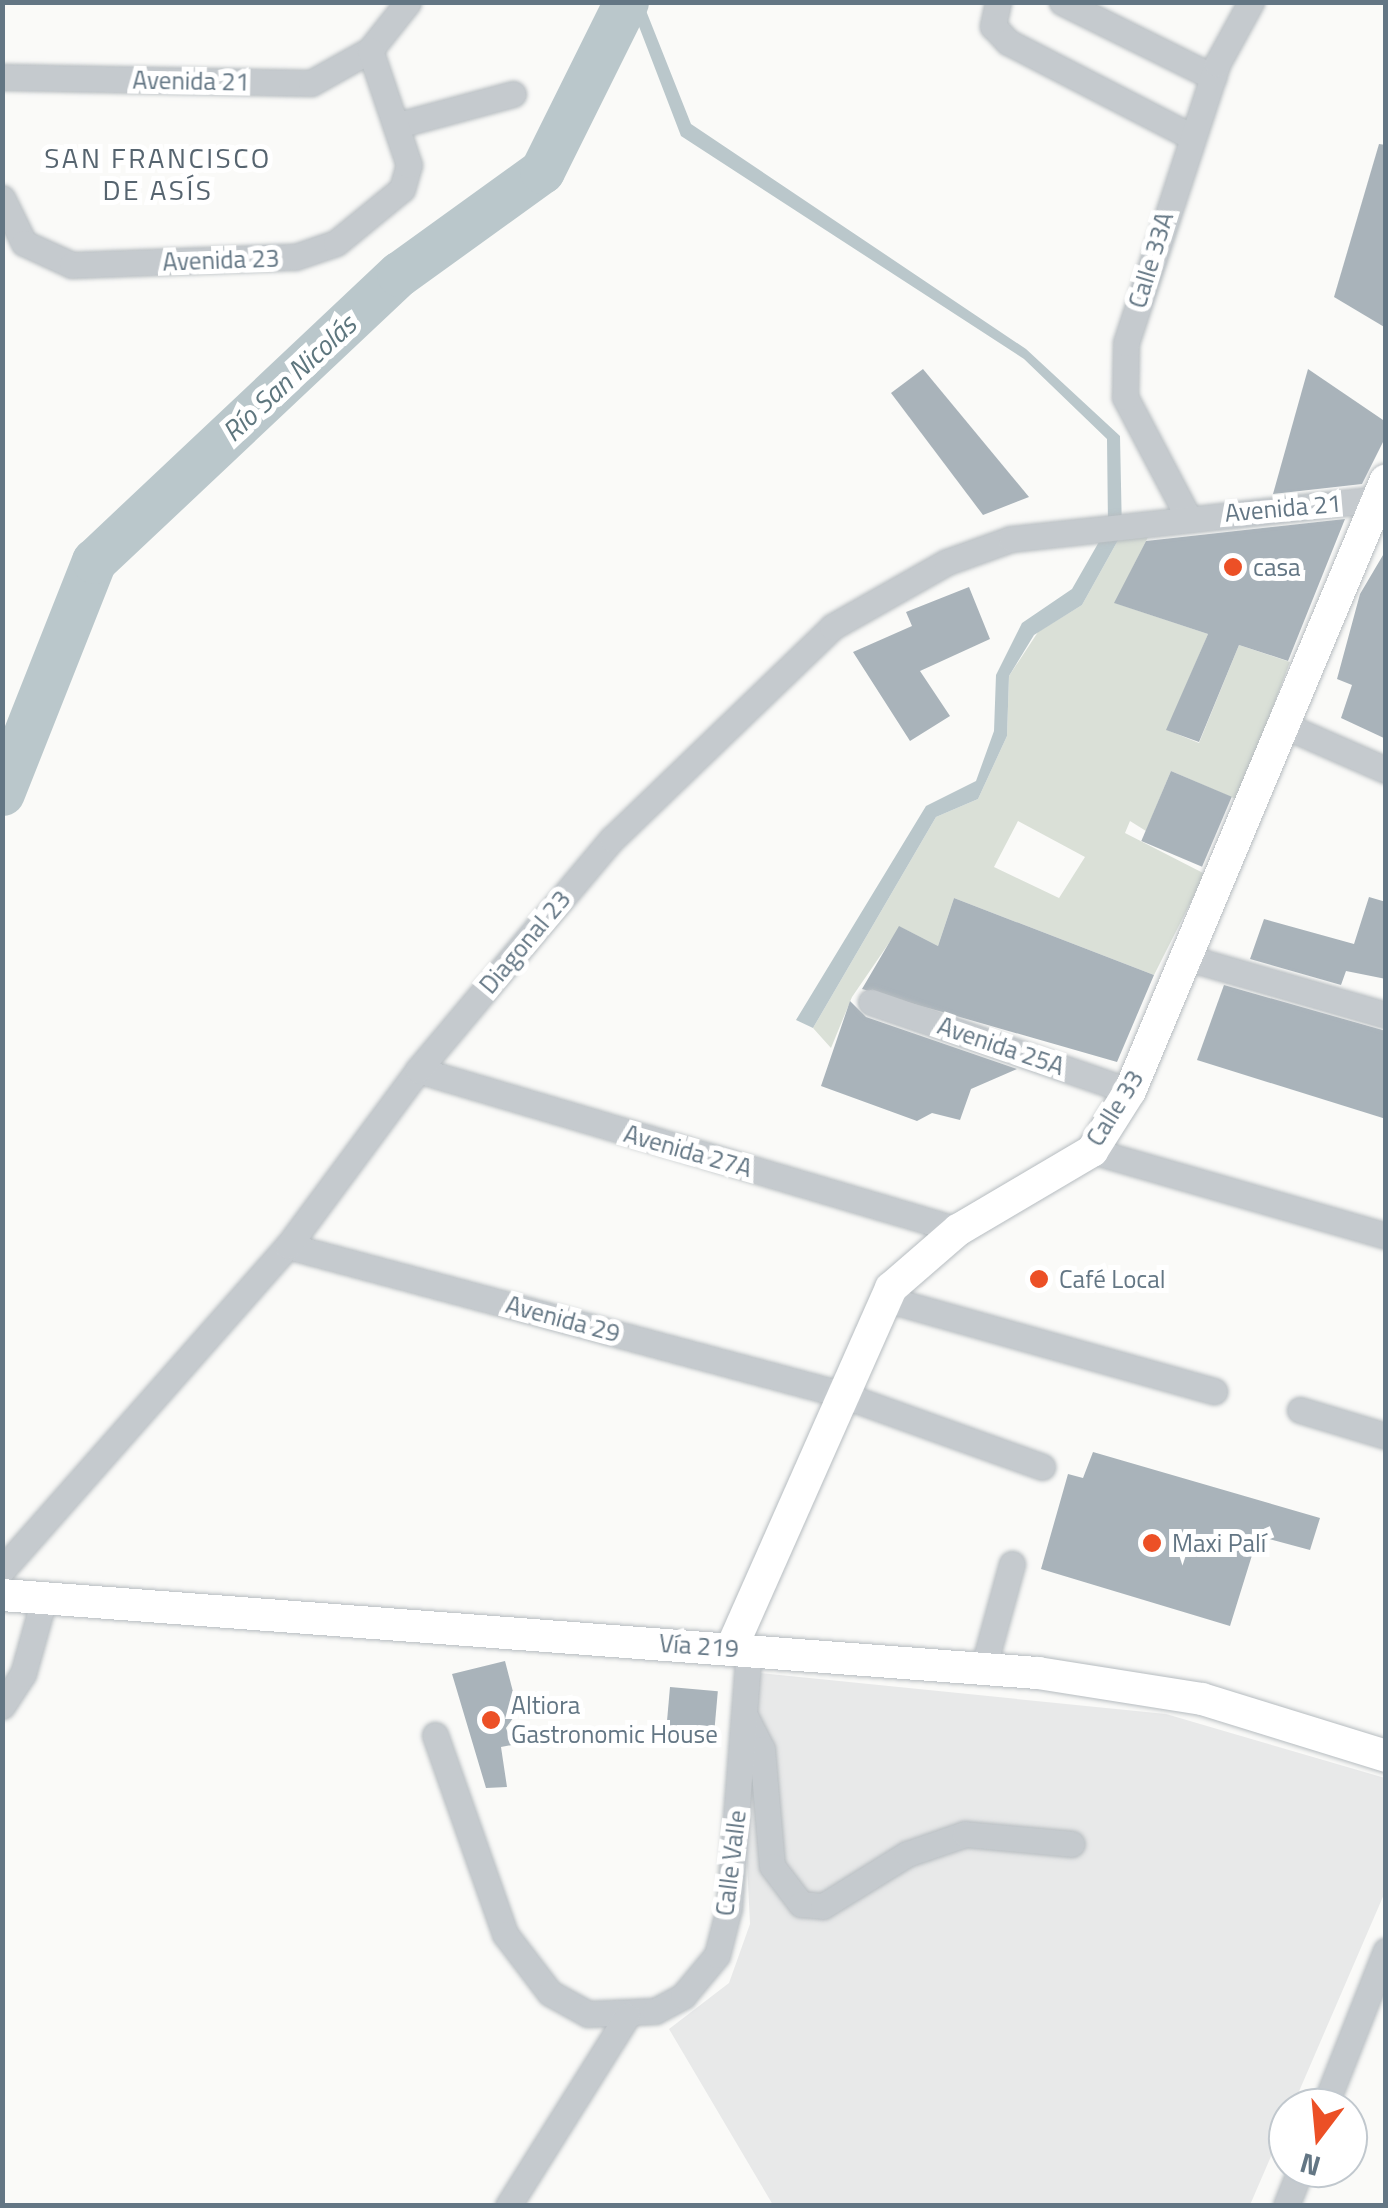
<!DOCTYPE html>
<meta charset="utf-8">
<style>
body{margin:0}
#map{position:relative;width:1388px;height:2208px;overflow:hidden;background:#fafaf8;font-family:"Titillium Web",sans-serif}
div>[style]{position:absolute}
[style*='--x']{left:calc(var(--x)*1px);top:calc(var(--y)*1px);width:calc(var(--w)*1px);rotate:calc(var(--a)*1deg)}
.built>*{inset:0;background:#e8e9e9}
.green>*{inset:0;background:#dae0d7}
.water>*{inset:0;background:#bac7cb}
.river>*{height:45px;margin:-22.5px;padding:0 22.5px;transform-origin:22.5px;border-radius:22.5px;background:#bac7cb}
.building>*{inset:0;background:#a9b3ba;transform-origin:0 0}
.roads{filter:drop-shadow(0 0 2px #b6bcc0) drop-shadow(0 0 2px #b6bcc0)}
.minor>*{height:25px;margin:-12.5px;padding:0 12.5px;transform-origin:12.5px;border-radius:12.5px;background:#c5cace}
.major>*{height:32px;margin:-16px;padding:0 16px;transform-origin:16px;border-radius:16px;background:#fff}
.dots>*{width:28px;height:28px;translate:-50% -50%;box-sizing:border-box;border:5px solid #fff;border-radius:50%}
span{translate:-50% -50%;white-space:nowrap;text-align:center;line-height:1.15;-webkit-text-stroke:10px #fff;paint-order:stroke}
.street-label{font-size:25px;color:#637684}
.poi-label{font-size:25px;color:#637684}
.left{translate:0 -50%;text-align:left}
.neighbourhood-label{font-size:28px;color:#56646f;letter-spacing:2.5px}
.water-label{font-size:28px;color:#5e767e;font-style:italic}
.frame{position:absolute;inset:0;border:5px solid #637684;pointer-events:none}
.north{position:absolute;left:1268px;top:2088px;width:100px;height:100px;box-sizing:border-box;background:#fff;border:2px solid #c1c8ce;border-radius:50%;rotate:196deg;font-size:28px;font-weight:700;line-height:40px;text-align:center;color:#637684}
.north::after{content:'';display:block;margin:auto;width:35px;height:45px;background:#ec5026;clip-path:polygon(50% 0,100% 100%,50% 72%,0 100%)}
</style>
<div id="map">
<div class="built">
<i style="clip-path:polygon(759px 1673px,1166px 1714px,1385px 1778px,1385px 1892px,1250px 2205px,773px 2205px,669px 2029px,729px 1983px,750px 1924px,746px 1843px)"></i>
</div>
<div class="green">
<i style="clip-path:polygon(evenodd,1151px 531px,1115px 603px,1208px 634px,1167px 730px,1199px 743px,1239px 645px,1290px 662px,1238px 800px,1171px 771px,1146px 831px,1130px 821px,1125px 833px,1205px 874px,1154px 975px,954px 898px,938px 946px,900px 927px,852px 997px,831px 1048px,813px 1028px,936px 817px,978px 799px,1007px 736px,1009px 676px,1038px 632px,1082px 605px,1122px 533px,1151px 531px,1018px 821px,1085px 857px,1059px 898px,994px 867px,1018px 821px)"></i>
</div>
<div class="water">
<i style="clip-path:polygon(630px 3px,643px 3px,691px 124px,1026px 349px,1120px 436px,1122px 533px,1082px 605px,1034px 635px,1009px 676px,1007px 736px,978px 799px,936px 817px,813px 1028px,796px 1020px,926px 806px,976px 781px,994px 731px,996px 675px,1022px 623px,1072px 589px,1108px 526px,1107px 439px,1024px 359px,681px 136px)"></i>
</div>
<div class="river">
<i style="--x:2;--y:793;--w:250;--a:-68.4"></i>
<i style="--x:94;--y:561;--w:419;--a:-43.3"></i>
<i style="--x:399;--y:274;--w:176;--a:-35.8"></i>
<i style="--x:542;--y:171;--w:189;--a:-63.6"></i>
</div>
<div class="building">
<i style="clip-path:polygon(1379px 144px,1386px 145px,1386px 328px,1334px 297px)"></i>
<i style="clip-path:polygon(923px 369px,1029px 497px,983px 515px,891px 393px)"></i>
<i style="clip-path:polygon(1308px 369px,1386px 422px,1386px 436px,1362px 484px,1273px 494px)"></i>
<i style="clip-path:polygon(1345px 519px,1288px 661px,1239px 645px,1199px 742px,1166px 730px,1208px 634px,1114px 603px,1146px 541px)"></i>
<i style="clip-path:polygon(1386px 550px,1386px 739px,1341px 718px,1352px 685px,1337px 679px,1360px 594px)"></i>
<i style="clip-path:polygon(969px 587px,990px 639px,920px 671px,950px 716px,910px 741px,853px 652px,912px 626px,906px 612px)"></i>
<i style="left:1171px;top:771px;width:66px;height:76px;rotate:23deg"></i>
<i style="clip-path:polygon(1369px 897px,1386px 902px,1386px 979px,1346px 971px,1341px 985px,1250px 959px,1264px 919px,1354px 944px)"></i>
<i style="clip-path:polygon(954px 898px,1154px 975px,1117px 1062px,862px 989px,899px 926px,938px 946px)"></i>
<i style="clip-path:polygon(1224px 985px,1386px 1031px,1386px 1119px,1197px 1060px)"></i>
<i style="clip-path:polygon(850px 1001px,866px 1017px,1017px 1069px,971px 1089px,960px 1120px,932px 1113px,917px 1121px,821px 1086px)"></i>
<i style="clip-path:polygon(1093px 1452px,1320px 1518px,1310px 1550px,1258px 1536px,1230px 1626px,1041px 1569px,1068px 1474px,1083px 1478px)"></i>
<i style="clip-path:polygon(505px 1661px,518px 1711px,506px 1728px,512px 1745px,501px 1747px,507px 1787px,486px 1788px,452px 1674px)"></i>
<i style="left:670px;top:1687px;width:48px;height:39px;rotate:5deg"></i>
</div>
<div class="roads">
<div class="minor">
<i style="--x:998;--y:2;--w:25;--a:102"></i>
<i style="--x:993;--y:26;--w:22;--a:47"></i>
<i style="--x:1008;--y:42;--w:207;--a:27.3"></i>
<i style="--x:1062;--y:2;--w:169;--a:26.4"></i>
<i style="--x:2;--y:77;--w:309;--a:1.1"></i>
<i style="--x:311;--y:83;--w:68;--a:-29.2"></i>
<i style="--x:370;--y:50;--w:61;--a:-51.6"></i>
<i style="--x:398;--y:125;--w:119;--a:-15.1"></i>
<i style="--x:2;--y:198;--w:50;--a:63.9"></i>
<i style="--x:24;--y:243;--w:53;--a:24.6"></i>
<i style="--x:72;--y:265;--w:223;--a:-2.1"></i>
<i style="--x:295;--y:257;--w:43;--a:-18.9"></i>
<i style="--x:336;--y:243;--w:85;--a:-39.3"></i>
<i style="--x:402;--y:189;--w:25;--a:-74"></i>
<i style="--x:409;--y:165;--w:121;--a:-108.7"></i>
<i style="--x:1188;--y:517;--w:136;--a:-117.7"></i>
<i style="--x:1125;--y:397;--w:54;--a:-88.9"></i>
<i style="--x:1126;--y:343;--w:293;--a:-71.9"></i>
<i style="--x:1217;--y:64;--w:71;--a:-61.3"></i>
<i style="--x:1281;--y:724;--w:115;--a:23.7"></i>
<i style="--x:1191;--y:959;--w:203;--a:16"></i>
<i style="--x:871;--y:1002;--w:274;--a:19"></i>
<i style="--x:418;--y:1070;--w:563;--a:16.5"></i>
<i style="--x:1092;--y:1151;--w:306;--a:16.1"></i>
<i style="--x:288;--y:1246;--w:568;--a:14.99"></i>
<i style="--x:837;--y:1393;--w:218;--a:19.8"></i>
<i style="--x:886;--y:1299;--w:341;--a:15.7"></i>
<i style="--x:1300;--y:1410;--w:90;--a:16.8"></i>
<i style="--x:2;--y:1570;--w:432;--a:-48.6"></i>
<i style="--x:288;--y:1246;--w:219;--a:-53.5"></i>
<i style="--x:418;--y:1070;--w:302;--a:-50"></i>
<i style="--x:612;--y:839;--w:306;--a:-43.9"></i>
<i style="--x:832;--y:627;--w:132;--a:-29.5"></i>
<i style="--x:947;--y:562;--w:68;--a:-19.8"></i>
<i style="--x:1011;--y:539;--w:369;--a:-6.2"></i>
<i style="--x:983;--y:1669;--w:109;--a:-74.6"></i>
<i style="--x:2;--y:1706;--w:38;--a:-57"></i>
<i style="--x:23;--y:1674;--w:82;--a:-74.4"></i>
<i style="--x:746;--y:1718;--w:35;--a:63"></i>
<i style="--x:762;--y:1749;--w:117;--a:85.1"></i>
<i style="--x:772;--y:1866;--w:48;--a:52.7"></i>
<i style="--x:801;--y:1904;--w:22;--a:5"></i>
<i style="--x:823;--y:1906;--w:99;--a:-31.8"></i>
<i style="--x:907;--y:1854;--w:61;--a:-19"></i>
<i style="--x:965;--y:1834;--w:107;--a:5.3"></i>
<i style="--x:435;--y:1735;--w:211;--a:70.6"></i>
<i style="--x:505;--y:1934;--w:74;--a:52.7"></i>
<i style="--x:550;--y:1993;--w:43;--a:28.9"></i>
<i style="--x:588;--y:2014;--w:67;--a:-2.6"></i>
<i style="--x:655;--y:2011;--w:32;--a:-28"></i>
<i style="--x:683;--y:1996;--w:53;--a:-50.3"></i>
<i style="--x:717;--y:1955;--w:49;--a:-75.7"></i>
<i style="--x:729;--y:1908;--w:260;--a:-85.6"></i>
<i style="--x:1324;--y:2108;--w:169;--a:-68.5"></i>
<i style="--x:508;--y:2206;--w:224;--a:-57.9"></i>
<i style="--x:1286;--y:2206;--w:41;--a:-68.5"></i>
</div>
<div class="major">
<i style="--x:2;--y:1595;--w:1039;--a:4.31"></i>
<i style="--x:1038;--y:1673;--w:166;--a:9"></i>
<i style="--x:1202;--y:1699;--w:193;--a:17.2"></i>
<i style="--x:732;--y:1647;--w:393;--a:-66.1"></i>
<i style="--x:891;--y:1288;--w:89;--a:-40.9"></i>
<i style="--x:958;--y:1230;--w:156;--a:-30.5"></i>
<i style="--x:1092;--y:1151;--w:71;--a:-57.7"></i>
<i style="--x:1130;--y:1091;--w:662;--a:-67.27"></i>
</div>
</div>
<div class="dots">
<i style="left:1233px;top:567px;background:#ec5026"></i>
<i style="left:1039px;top:1279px;background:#ec5026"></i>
<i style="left:1152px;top:1543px;background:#ec5026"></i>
<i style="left:491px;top:1720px;background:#ec5026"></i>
</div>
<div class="street-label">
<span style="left:191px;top:81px;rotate:1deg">Avenida 21</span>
<span style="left:221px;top:260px;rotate:-2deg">Avenida 23</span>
<span style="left:1151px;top:260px;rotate:-73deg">Calle 33A</span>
<span style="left:1283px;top:508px;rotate:-5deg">Avenida 21</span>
<span style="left:525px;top:942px;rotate:-50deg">Diagonal 23</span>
<span style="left:1001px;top:1046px;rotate:19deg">Avenida 25A</span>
<span style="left:1115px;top:1108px;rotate:-58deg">Calle 33</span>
<span style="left:688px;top:1151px;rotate:16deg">Avenida 27A</span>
<span style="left:563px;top:1319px;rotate:15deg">Avenida 29</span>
<span style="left:699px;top:1646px;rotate:4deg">Vía 219</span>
<span style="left:731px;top:1863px;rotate:-83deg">Calle Valle</span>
</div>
<div class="poi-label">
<span class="left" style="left:1253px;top:567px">casa</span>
<span class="left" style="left:1059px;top:1279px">Café Local</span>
<span class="left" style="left:1172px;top:1543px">Maxi Palí</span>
<span class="left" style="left:511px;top:1720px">Altiora<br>Gastronomic House</span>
</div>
<div class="neighbourhood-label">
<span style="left:158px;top:174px">SAN FRANCISCO<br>DE ASÍS</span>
</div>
<div class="water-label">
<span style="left:289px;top:378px;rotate:-43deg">Río San Nicolás</span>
</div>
<div class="frame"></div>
<div class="north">N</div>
</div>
